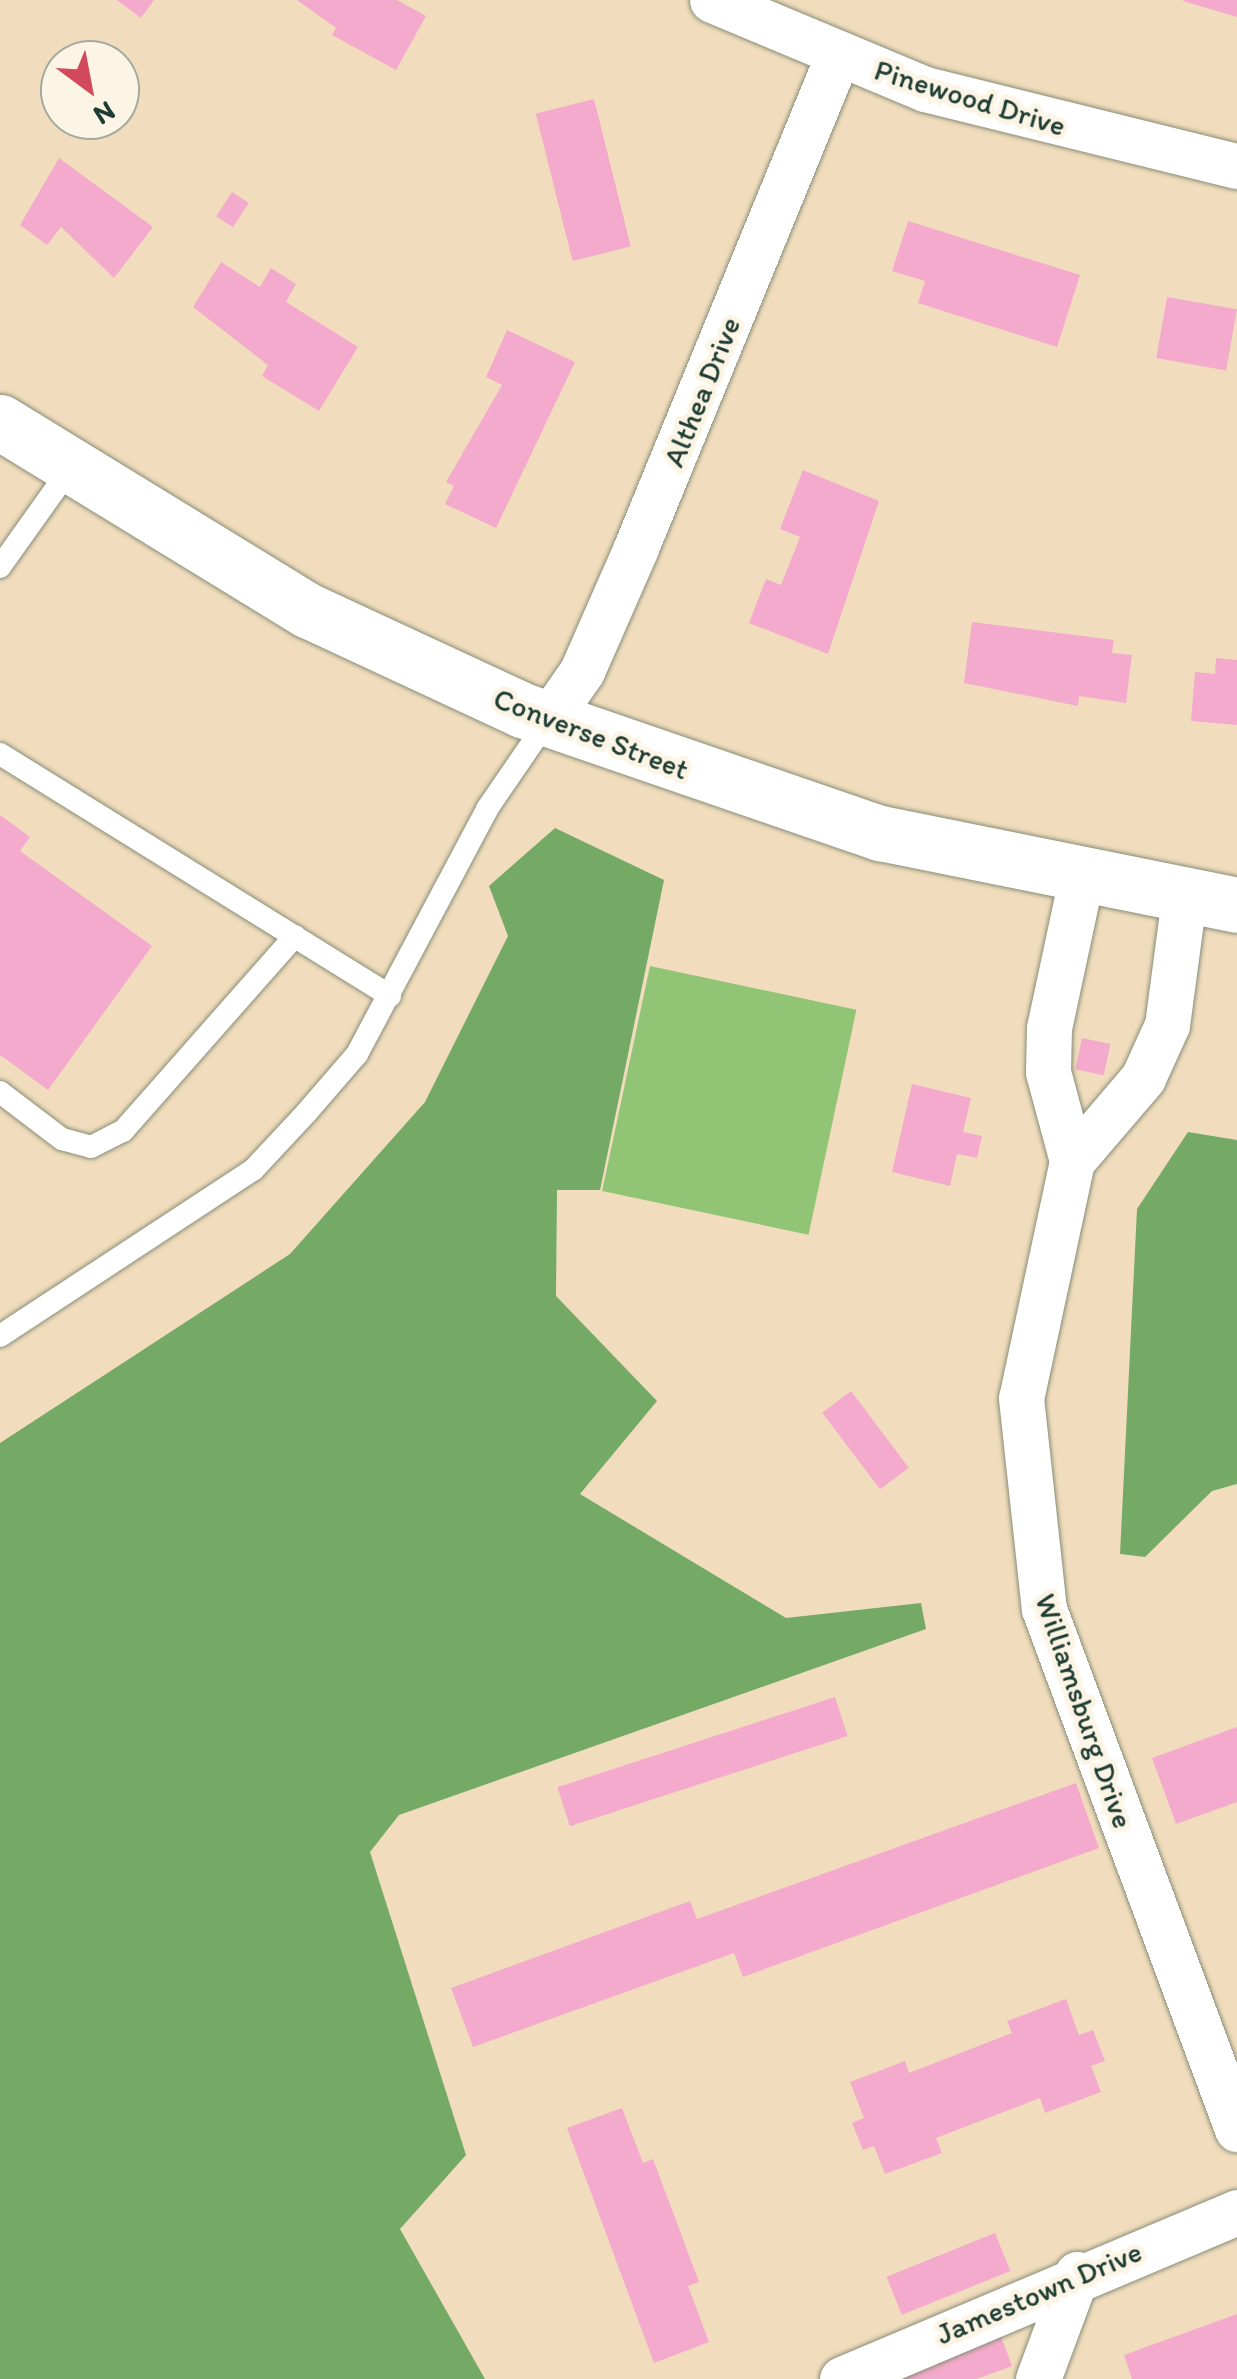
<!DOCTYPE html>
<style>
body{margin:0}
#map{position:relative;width:1237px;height:2379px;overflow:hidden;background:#f1ddbd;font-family:Itim,sans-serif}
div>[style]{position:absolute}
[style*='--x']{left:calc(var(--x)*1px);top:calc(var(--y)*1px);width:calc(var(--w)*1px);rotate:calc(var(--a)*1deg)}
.green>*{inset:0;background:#92c475;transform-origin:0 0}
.forest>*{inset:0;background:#75aa66}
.building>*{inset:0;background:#f3aacc;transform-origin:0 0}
.roads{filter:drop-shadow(0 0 2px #888d78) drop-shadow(0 0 2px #888d78)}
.service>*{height:22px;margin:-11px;padding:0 11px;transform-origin:11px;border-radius:11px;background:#fff}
.minor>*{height:45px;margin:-22.5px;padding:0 22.5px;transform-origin:22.5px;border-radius:22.5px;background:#fff}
.secondary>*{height:55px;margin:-27.5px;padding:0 27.5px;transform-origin:27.5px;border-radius:27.5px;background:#fff}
span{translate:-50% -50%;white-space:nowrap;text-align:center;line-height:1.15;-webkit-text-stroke:10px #fcf5e5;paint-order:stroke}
.street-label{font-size:30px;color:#1f3d34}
.north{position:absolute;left:40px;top:40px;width:100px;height:100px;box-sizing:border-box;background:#fcf5e5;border:2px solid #a4ab9e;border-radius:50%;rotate:148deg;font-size:28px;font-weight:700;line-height:40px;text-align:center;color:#1f3d34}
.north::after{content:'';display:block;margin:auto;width:35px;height:45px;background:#d1495b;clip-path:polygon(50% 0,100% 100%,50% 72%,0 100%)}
</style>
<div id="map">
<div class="green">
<i style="left:650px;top:966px;width:211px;height:230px;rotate:12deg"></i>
</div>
<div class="forest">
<i style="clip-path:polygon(555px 828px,664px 880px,600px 1190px,557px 1190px,556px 1296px,657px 1401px,580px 1494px,786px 1618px,921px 1603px,926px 1629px,399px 1815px,370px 1852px,466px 2155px,400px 2229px,485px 2379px,0 2379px,0 1443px,290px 1254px,425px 1102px,508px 936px,489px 886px)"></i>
<i style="clip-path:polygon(1188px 1132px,1237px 1140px,1237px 1484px,1212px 1491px,1145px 1557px,1120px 1554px,1137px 1209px)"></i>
</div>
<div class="building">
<i style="clip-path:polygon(117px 0,154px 0,141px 18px)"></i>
<i style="clip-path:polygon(297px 0,397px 0,426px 16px,396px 70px,332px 35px,336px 28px)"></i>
<i style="clip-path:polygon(1183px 0,1237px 0,1237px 17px,1183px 1px)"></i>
<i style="left:594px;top:99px;width:152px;height:60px;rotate:76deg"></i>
<i style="clip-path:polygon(59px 158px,153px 227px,114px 278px,61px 227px,47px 245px,20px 225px)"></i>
<i style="left:232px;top:192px;width:20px;height:29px;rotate:33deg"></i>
<i style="clip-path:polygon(908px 221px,1080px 275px,1057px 347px,918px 303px,925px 281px,892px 271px)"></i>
<i style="clip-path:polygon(221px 262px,260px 287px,271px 268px,296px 284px,286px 302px,358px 347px,319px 411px,262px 376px,268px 365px,193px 307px)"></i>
<i style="left:1167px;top:297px;width:71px;height:62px;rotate:10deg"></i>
<i style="clip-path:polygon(507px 330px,575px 362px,496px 528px,445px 504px,454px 486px,446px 482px,502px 385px,486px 377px)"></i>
<i style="clip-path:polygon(803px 470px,879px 501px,828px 654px,749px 623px,766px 579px,781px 585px,800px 537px,780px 529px)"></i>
<i style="clip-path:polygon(972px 622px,1114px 640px,1112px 653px,1132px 655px,1126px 703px,1079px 696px,1078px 706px,964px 683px)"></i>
<i style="clip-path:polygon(1216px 658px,1237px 660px,1237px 725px,1191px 721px,1195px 672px,1215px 674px)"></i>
<i style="clip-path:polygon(0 815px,30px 837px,20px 851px,152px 946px,48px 1090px,0 1055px)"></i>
<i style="left:1082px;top:1038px;width:29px;height:32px;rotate:12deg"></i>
<i style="clip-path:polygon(912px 1084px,971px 1098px,963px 1132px,982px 1136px,977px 1158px,957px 1154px,950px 1186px,892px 1172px)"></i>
<i style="left:851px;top:1391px;width:96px;height:36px;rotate:53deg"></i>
<i style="left:835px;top:1697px;width:41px;height:292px;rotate:72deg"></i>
<i style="clip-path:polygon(1237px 1727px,1237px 1802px,1176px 1824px,1152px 1758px)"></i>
<i style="clip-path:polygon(1076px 1783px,1099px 1848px,743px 1977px,734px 1953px,473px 2047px,451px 1988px,690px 1901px,697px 1919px)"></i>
<i style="clip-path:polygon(1066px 1999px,1079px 2035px,1093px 2030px,1105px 2061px,1091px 2066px,1101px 2092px,1045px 2113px,1040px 2098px,936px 2138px,942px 2153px,885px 2174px,874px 2146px,863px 2150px,852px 2123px,864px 2118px,850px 2082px,905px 2061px,909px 2073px,1012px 2033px,1007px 2021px)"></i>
<i style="clip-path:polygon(622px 2108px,643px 2163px,653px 2159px,699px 2282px,688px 2286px,709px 2342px,654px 2363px,567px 2128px)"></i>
<i style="left:995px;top:2233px;width:41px;height:117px;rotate:68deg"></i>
<i style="clip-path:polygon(1237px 2314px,1237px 2379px,1132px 2379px,1124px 2355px)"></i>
<i style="clip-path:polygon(1000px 2334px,1012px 2366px,977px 2379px,873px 2379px)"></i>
</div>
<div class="roads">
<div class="service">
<i style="--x:0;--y:567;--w:119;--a:-54.6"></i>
<i style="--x:0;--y:754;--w:459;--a:31.8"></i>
<i style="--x:0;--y:1092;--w:78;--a:37.2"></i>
<i style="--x:62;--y:1139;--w:30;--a:15"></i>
<i style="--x:91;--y:1147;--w:36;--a:-27"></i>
<i style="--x:123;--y:1131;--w:260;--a:-48.6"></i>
<i style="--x:0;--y:1336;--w:303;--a:-33.3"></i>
<i style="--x:253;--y:1170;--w:79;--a:-47"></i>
<i style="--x:307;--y:1112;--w:77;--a:-49.2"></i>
<i style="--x:357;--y:1054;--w:277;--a:-62"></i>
<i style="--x:487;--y:809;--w:108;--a:-55.6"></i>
</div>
<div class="minor">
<i style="--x:712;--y:0;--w:231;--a:22.7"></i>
<i style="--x:925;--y:89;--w:321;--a:13.9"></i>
<i style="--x:548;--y:720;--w:60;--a:-55.2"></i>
<i style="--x:582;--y:671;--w:132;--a:-66.3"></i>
<i style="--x:635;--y:550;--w:535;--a:-67.7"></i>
<i style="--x:1184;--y:898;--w:128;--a:97.6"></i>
<i style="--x:1167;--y:1025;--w:58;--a:114.4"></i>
<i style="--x:1143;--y:1078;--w:109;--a:130.5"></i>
<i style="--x:1072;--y:1161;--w:242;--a:102.1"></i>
<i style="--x:1021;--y:1398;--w:212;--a:83.8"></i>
<i style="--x:1044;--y:1609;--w:555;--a:69.64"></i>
<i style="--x:1072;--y:1161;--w:92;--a:-105.1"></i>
<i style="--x:1048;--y:1072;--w:44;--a:-88.7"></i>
<i style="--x:1049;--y:1028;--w:152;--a:-77.9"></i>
<i style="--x:842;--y:2379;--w:429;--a:-22.9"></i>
<i style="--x:1038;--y:2379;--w:112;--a:-69.6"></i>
</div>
<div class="secondary">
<i style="--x:0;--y:422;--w:362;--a:31.5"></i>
<i style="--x:309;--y:611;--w:235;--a:24.9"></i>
<i style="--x:522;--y:710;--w:379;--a:19"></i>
<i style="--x:880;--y:833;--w:364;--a:11.4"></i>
</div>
</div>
<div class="street-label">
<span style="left:970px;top:98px;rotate:17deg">Pinewood Drive</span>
<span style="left:702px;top:392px;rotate:-68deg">Althea Drive</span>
<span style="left:591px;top:734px;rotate:21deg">Converse Street</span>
<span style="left:1084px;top:1711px;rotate:71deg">Williamsburg Drive</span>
<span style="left:1039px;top:2293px;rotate:-23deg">Jamestown Drive</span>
</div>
<div class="north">N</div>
</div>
